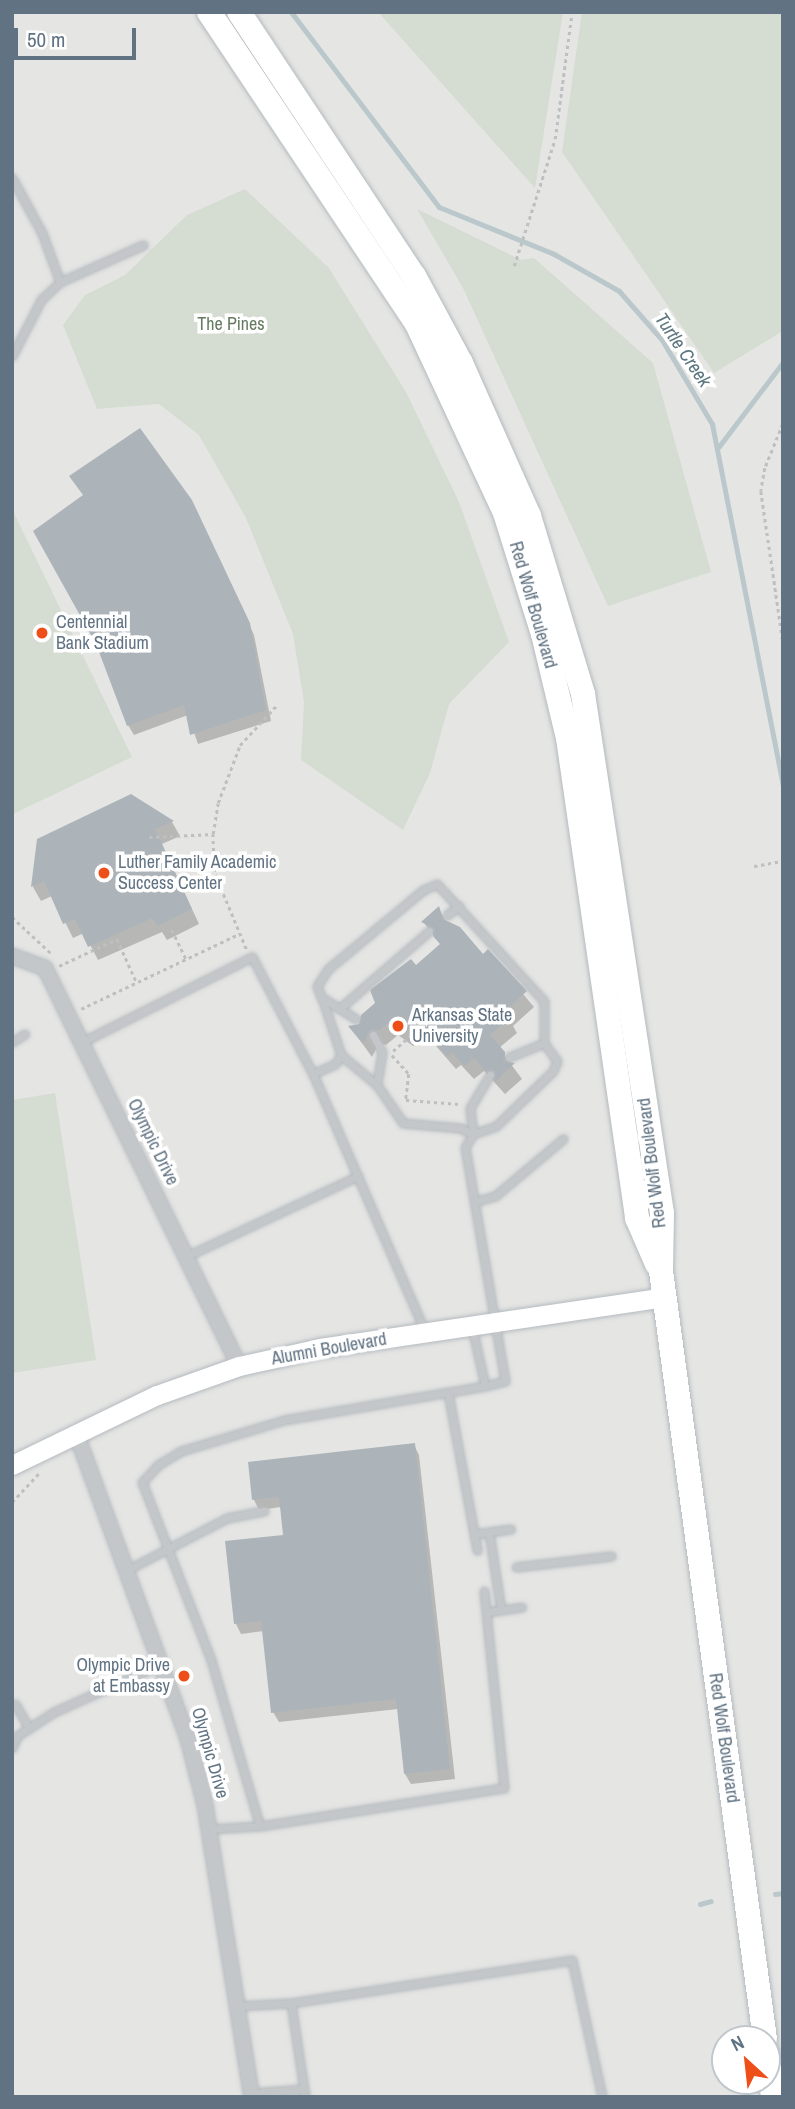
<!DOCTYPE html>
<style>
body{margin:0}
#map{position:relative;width:795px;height:2109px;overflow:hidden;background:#f4f5f0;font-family:"Archivo Narrow",sans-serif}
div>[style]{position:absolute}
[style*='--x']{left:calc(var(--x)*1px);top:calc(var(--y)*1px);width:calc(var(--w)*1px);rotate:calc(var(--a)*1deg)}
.built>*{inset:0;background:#e5e6e4}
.green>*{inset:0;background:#d5dcd1}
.shadow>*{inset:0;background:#0003}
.stream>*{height:5px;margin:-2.5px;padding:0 2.5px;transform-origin:2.5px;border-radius:2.5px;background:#bac7cb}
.building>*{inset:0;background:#acb3b9}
.path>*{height:2.5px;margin-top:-1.25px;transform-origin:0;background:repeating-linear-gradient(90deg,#bdbfc1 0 3.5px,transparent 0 7px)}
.roads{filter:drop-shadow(0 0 2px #b5babf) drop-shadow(0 0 2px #b5babf)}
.lane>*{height:7px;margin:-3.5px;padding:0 3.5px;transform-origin:3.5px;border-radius:3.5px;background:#c3c7ca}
.street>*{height:14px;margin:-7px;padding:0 7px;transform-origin:7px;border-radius:7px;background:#c3c7ca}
.secondary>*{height:19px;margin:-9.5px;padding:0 9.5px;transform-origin:9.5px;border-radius:9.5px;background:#fff}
.highway>*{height:24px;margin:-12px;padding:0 12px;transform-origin:12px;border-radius:12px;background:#fff}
.dots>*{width:19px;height:19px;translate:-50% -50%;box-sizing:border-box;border:4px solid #fff;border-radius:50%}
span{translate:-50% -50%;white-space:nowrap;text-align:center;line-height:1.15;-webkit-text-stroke:7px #fff;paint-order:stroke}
.park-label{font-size:18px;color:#657a61}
.street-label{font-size:18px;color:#617383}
.poi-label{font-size:18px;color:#617383}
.left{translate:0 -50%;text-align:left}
.right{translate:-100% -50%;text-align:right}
.water-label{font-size:19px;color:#5d7781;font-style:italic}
.frame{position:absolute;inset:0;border:14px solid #617383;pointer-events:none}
.north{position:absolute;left:711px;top:2025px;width:70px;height:70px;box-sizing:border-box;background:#fff;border:2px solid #c0c7cd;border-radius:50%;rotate:333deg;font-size:19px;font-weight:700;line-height:28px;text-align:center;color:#617383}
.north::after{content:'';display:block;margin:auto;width:24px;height:32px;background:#ee4e17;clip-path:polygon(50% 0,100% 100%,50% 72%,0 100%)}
.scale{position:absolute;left:14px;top:28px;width:122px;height:32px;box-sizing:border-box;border:4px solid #617383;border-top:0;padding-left:9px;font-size:21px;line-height:24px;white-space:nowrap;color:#617383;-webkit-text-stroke:5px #fff;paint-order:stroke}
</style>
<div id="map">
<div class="built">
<i style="clip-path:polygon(evenodd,12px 12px,783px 12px,783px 2097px,12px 2097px,12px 12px,725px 2039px,767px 2039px,767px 2081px,725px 2081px,725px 2039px)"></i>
</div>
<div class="green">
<i style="clip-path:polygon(378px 12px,563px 12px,535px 188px)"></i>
<i style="clip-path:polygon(582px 12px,783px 12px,783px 331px,714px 373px,562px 152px)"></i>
<i style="clip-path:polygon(245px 189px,329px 268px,406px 392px,459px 502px,509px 642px,449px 704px,430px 773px,403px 830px,301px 760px,304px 702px,293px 634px,246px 518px,199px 435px,159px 404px,97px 409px,63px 325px,85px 295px,125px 275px,187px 215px)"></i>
<i style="clip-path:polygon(417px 209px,521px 260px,534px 258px,653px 363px,711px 572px,608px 606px,463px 288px)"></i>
<i style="clip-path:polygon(12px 509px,132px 757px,13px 814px,12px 812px)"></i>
<i style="clip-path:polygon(55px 1093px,96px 1360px,12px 1373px,12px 1100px)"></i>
</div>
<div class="shadow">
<i style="clip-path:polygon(197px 512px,254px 635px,271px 721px,198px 744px,188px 715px,134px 735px,128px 725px)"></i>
<i style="clip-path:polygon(131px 796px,172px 822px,180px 836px,162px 844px,199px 924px,167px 940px,162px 932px,98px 960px,84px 933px,73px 938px,52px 896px,41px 901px,33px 887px,38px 840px)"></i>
<i style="clip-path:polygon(439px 909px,447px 923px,483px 956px,488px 952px,534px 1007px,513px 1026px,517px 1033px,499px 1048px,522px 1079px,505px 1094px,484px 1071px,474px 1079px,461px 1065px,456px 1069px,429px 1038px,413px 1046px,398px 1035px,386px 1045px,379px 1043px,372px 1057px,351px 1028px,361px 1025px,441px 945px,424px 923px)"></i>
<i style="clip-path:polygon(414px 1445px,419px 1455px,455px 1779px,411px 1784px,405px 1774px,398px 1709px,279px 1722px,273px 1712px,264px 1631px,241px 1634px,236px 1624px,285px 1536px,281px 1507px,259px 1510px,254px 1500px,250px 1464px)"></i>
</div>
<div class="stream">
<i style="--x:291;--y:12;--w:245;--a:52.8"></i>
<i style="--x:439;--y:207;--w:124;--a:22.2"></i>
<i style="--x:554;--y:254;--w:75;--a:29.6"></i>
<i style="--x:619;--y:291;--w:65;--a:48.7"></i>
<i style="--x:662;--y:340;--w:98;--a:59.2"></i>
<i style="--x:712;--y:424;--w:368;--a:78.9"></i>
<i style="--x:717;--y:449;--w:109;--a:-52.8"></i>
<i style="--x:775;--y:1894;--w:8;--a:-7"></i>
<i style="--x:700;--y:1904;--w:11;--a:-15"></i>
</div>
<div class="building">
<i style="clip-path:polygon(140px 428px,192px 500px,250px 623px,266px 710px,190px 735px,184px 705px,127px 726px,96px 644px,33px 531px,83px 495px,69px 476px)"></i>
<i style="clip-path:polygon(131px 794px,174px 821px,155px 829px,192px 909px,157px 926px,152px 918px,88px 947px,75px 919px,63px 924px,44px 881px,31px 887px,37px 839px)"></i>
<i style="clip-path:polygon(439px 906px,443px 919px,460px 927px,483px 954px,488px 949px,527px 991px,505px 1011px,510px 1017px,490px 1035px,505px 1052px,505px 1061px,515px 1063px,495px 1081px,495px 1071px,486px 1071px,474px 1058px,465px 1066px,452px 1052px,447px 1056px,419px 1024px,403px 1032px,389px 1022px,378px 1031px,370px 1030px,363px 1044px,348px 1026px,359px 1024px,361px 1015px,375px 1003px,370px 990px,411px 959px,416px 965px,440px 944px,433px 936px,434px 928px,421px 922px)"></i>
<i style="clip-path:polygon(415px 1443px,450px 1769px,404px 1774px,396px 1699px,271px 1713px,261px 1621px,234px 1624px,225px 1541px,283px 1535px,279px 1497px,252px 1500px,248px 1462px)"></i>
</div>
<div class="path">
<i style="--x:514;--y:266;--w:133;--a:-72.1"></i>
<i style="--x:555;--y:139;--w:128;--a:-82.4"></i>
<i style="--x:783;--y:424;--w:48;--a:112.2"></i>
<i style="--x:765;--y:468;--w:23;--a:100"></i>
<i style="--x:761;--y:491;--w:152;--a:81.7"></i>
<i style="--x:149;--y:837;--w:64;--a:-2.7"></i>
<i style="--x:754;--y:866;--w:29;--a:-10"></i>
<i style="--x:187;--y:887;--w:30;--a:-9"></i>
<i style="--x:12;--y:917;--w:56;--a:42.8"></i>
<i style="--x:172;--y:930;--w:32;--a:64"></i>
<i style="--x:246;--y:949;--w:83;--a:-112.6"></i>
<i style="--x:214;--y:872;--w:38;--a:-92"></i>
<i style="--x:213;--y:834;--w:31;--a:-81"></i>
<i style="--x:218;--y:803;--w:62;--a:-69.2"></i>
<i style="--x:240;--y:745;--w:54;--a:-47.2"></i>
<i style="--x:59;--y:966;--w:64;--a:-25"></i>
<i style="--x:117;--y:939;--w:48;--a:65.6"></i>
<i style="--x:81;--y:1009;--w:175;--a:-25.4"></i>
<i style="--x:393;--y:1051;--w:32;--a:-41"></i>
<i style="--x:392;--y:1055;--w:25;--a:48"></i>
<i style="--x:409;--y:1074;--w:26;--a:97"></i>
<i style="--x:406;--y:1100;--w:54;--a:4.2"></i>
<i style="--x:12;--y:1502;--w:42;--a:-46.9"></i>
</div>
<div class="roads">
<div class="lane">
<i style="--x:12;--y:178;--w:63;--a:61.4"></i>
<i style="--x:42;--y:233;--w:52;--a:69.8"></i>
<i style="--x:60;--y:282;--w:26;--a:137"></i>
<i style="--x:41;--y:300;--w:63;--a:117.4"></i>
<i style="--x:60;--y:282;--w:91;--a:-24"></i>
<i style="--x:447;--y:915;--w:15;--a:-37"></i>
<i style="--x:322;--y:998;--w:60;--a:71.6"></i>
<i style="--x:341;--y:1055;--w:11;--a:124"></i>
<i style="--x:335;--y:1064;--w:24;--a:156"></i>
<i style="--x:313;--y:1074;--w:278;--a:66.5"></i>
<i style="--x:339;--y:1009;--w:119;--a:-40.9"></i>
<i style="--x:356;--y:1019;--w:41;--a:-147.8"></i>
<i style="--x:321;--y:997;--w:12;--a:-110"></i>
<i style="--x:317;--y:986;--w:20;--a:-57"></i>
<i style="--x:328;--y:969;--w:124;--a:-39.7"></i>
<i style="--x:423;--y:890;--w:15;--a:-23"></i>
<i style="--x:437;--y:884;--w:159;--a:47.6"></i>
<i style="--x:544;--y:1001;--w:42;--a:90"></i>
<i style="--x:373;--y:1035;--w:19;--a:62"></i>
<i style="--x:382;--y:1052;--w:33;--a:99"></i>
<i style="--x:377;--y:1085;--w:46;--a:55.6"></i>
<i style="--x:403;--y:1123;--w:57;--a:5"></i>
<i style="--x:460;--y:1128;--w:14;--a:25"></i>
<i style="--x:473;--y:1134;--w:24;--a:-19"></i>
<i style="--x:496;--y:1126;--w:79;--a:-44"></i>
<i style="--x:553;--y:1071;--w:11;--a:-68"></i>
<i style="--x:557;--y:1061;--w:22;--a:-126"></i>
<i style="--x:544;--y:1043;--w:38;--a:158"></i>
<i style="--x:12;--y:1042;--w:15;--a:-32"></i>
<i style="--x:82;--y:1042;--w:190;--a:-26.6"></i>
<i style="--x:252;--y:957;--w:132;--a:62.5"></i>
<i style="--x:341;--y:1055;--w:47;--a:39.8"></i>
<i style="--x:474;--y:1202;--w:22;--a:-16"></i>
<i style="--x:495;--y:1196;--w:89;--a:-40"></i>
<i style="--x:187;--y:1256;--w:189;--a:-25.1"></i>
<i style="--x:472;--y:1327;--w:60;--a:77.6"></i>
<i style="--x:485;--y:1386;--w:204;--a:170.4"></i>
<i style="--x:284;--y:1420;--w:108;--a:163.2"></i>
<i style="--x:181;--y:1451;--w:26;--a:149"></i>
<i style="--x:159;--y:1464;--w:25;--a:133"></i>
<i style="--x:142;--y:1482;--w:191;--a:68.8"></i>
<i style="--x:211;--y:1660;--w:173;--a:73.6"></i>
<i style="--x:260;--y:1826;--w:247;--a:-8.9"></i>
<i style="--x:504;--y:1788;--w:198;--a:-95.8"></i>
<i style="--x:485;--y:1386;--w:21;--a:-14"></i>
<i style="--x:505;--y:1381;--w:237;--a:-99.7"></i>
<i style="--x:465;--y:1147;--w:15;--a:-58"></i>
<i style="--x:473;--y:1134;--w:26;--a:-97"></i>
<i style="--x:470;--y:1108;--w:39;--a:-59"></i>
<i style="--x:448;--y:1393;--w:160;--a:79.5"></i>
<i style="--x:489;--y:1532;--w:79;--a:81.3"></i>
<i style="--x:475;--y:1534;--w:36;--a:-8"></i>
<i style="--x:516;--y:1567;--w:96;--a:-6.6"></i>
<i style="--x:127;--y:1570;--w:113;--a:-27.5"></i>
<i style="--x:227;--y:1518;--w:38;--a:-11"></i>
<i style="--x:487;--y:1612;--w:35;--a:-8"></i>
<i style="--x:15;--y:1704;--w:28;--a:60"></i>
<i style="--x:12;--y:1748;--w:13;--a:-67"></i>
<i style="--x:17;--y:1736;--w:44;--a:-33"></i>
<i style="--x:54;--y:1712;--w:117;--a:-24.2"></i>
<i style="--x:209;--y:1829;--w:51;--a:-3.4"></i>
<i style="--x:291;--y:2003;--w:95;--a:81.5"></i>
<i style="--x:238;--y:2006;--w:53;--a:-3.2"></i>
<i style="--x:291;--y:2003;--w:284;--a:-8.7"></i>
<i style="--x:572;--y:1960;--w:140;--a:77.6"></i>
<i style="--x:252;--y:2093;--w:52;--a:-4.4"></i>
</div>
<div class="street">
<i style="--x:12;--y:956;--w:35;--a:20"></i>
<i style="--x:45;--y:968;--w:443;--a:64"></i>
<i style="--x:76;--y:1433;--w:326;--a:69.9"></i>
<i style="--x:188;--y:1739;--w:68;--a:75.6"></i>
<i style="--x:205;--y:1805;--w:296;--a:80.9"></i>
</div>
<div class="secondary">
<i style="--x:12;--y:1465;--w:161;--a:-25.8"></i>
<i style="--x:157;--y:1395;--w:87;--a:-19.5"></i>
<i style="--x:239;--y:1366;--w:83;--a:-12.5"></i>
<i style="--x:320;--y:1348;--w:348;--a:-8.4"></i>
</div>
<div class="highway">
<i style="--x:209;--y:12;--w:373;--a:56.3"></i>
<i style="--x:416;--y:322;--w:211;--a:65"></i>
<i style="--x:505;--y:513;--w:127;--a:72.6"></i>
<i style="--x:543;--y:634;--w:107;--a:76.5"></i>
<i style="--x:568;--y:738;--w:485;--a:81.8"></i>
<i style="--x:637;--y:1218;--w:50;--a:66.5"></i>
<i style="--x:239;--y:12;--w:317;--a:56.5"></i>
<i style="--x:414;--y:276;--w:99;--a:61.6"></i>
<i style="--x:461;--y:363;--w:167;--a:66"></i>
<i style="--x:529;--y:516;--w:186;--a:73.1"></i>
<i style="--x:583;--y:694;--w:525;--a:81.35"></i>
<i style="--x:662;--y:1213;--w:58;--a:91"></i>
<i style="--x:661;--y:1271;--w:775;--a:82.29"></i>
<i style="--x:767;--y:2052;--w:45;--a:82.4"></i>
</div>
</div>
<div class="dots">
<i style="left:42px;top:633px;background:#ee4e17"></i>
<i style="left:104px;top:873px;background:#ee4e17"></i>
<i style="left:398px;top:1026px;background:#ee4e17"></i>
<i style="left:184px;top:1676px;background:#ee4e17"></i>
</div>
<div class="park-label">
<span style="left:231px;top:324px">The Pines</span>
</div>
<div class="street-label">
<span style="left:533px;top:605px;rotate:74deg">Red Wolf Boulevard</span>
<span style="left:153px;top:1142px;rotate:64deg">Olympic Drive</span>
<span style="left:652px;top:1163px;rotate:-97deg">Red Wolf Boulevard</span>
<span style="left:329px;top:1349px;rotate:-10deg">Alumni Boulevard</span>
<span style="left:724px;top:1738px;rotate:82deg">Red Wolf Boulevard</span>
<span style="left:210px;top:1753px;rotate:74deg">Olympic Drive</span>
</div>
<div class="poi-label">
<span class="left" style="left:56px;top:633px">Centennial<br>Bank Stadium</span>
<span class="left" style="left:118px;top:873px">Luther Family Academic<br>Success Center</span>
<span class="left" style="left:412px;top:1026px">Arkansas State<br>University</span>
<span class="right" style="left:170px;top:1676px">Olympic Drive<br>at Embassy</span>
</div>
<div class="water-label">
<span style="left:683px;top:350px;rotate:56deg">Turtle Creek</span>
</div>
<div class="frame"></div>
<div class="north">N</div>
<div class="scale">50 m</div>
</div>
